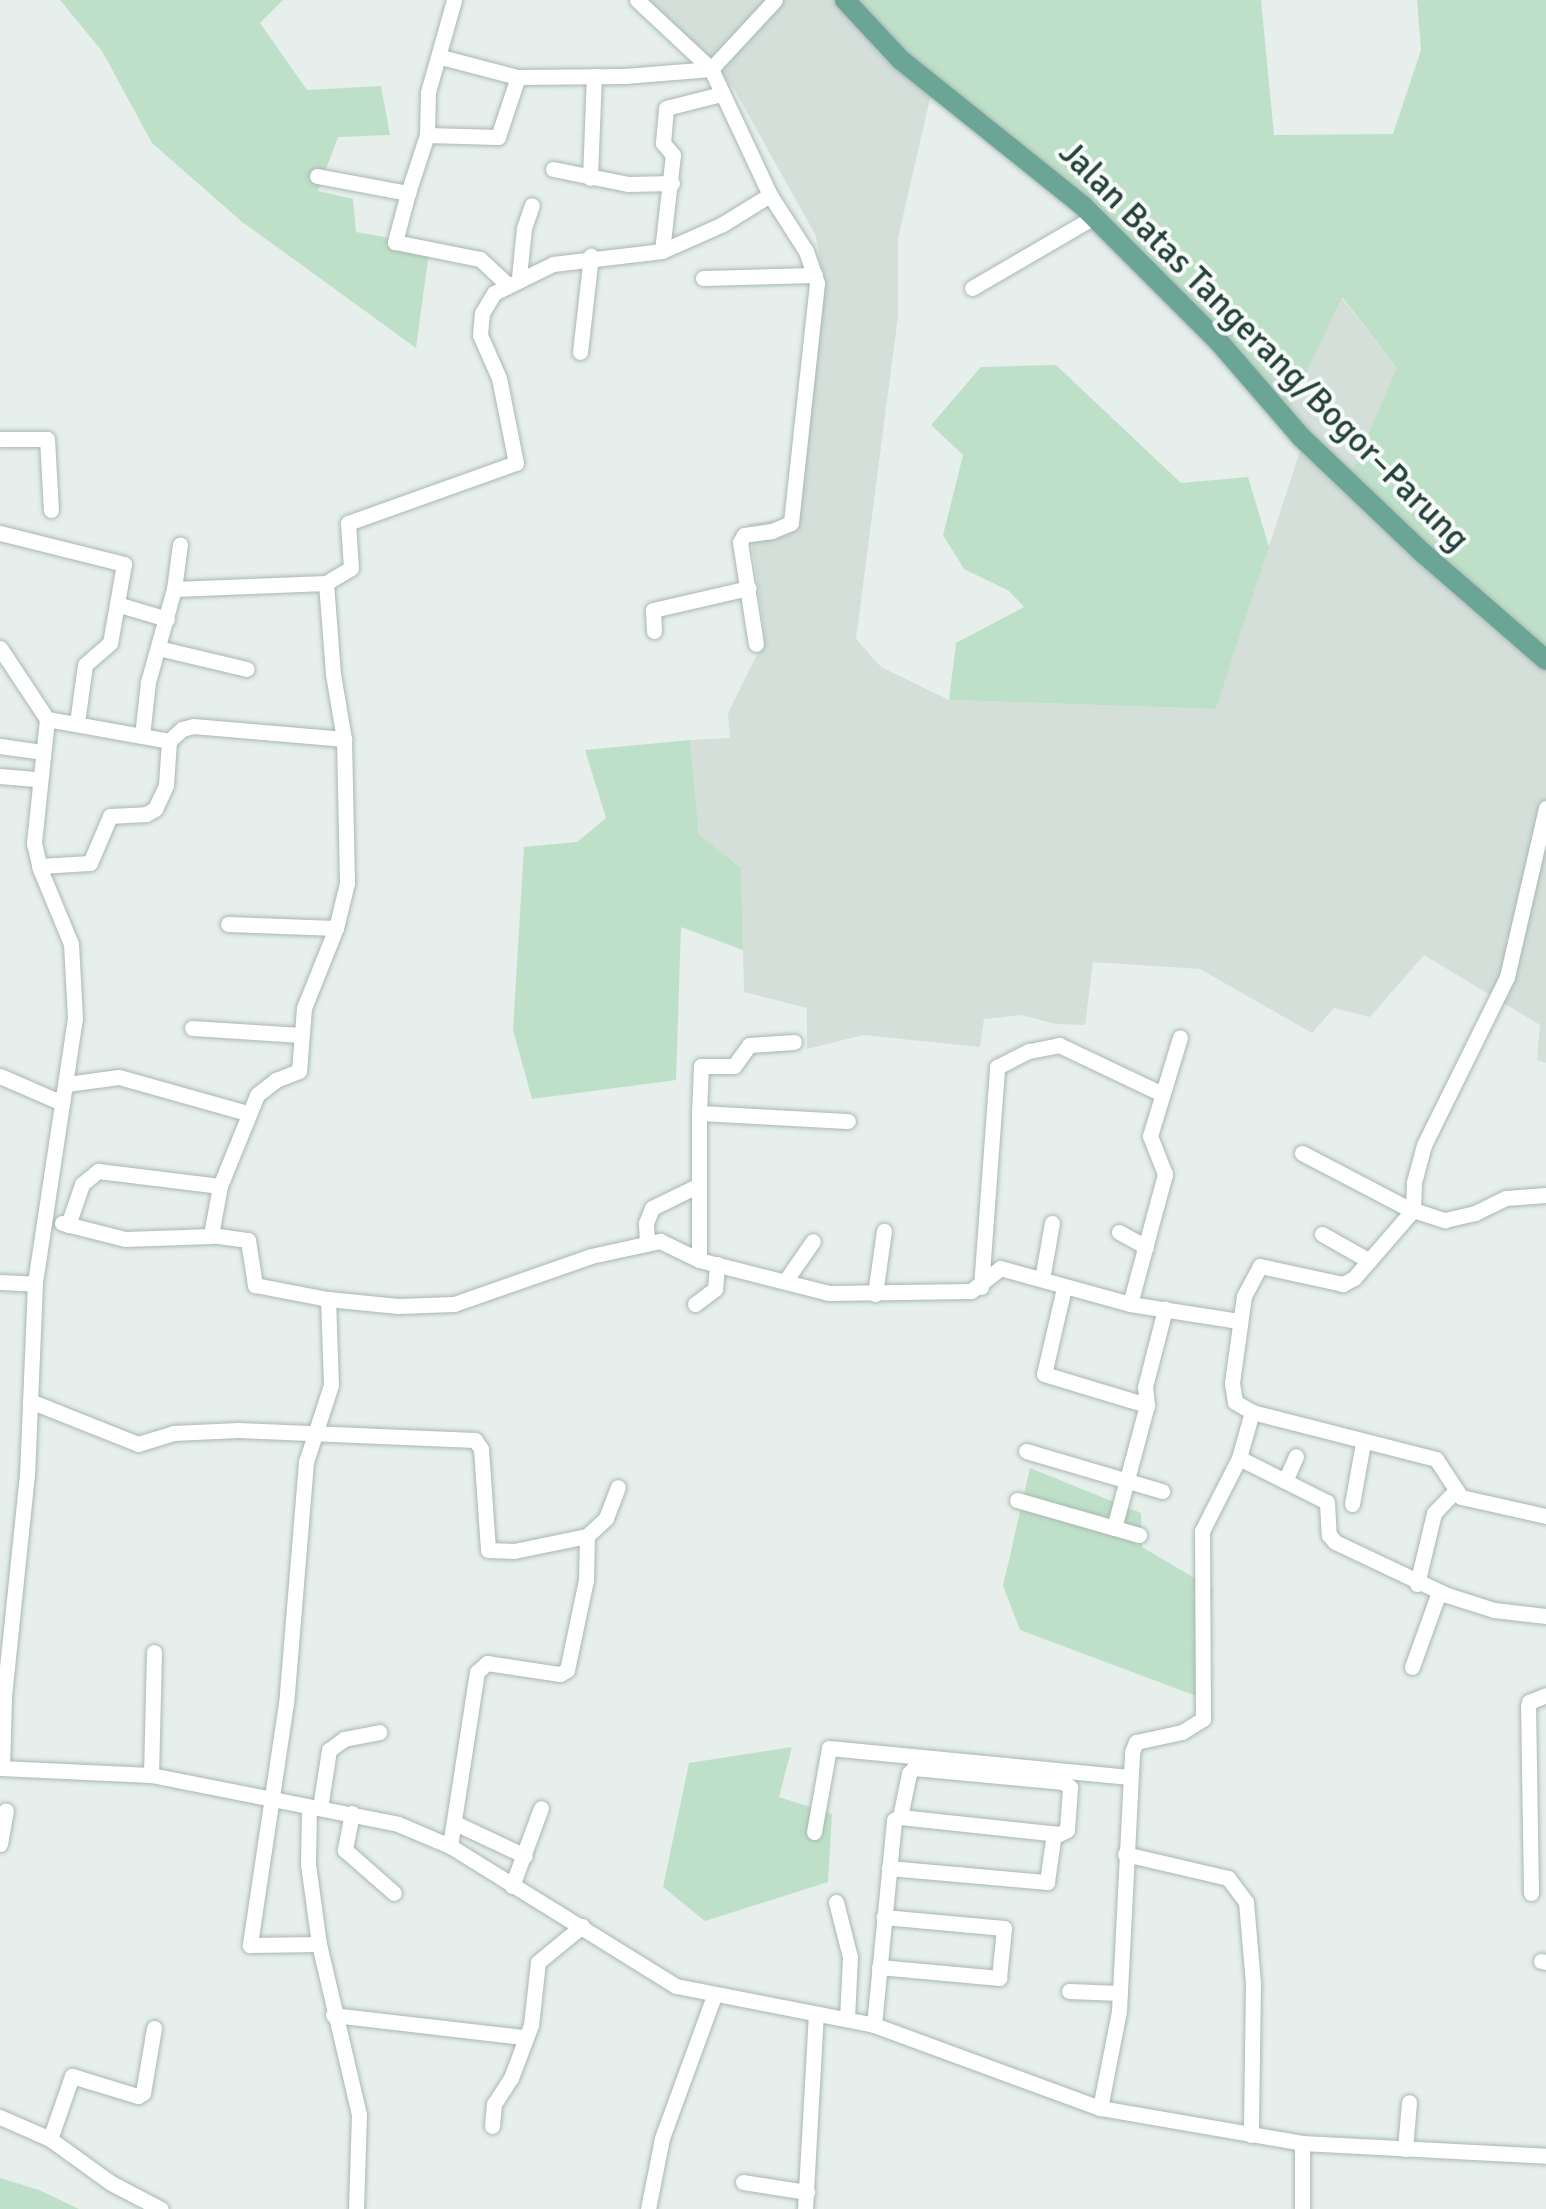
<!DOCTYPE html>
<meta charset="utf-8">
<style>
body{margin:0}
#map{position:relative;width:1546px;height:2209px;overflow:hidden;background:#e6efeb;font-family:Signika,sans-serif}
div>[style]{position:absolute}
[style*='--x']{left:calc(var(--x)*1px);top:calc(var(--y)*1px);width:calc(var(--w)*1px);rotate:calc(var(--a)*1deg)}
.built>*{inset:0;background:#d4dfda}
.green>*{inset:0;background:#bfe0c8}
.roads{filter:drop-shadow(0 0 2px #a8b8b2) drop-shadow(0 0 2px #a8b8b2)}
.minor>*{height:15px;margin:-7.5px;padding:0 7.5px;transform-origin:7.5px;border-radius:7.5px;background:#fff}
.major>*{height:20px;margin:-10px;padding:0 10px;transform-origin:10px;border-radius:10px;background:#6aa596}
span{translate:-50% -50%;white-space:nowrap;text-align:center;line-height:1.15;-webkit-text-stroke:8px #f7fbf9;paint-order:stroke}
.street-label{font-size:35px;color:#24423a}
</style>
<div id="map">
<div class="built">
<i style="clip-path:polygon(647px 0,843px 0,932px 90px,898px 238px,898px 316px,856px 639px,881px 667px,949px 700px,1216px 709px,1301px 448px,1287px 414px,1341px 297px,1397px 368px,1546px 669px,1546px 1063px,1537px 1060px,1540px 1025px,1424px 955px,1370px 1017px,1334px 1008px,1312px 1033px,1200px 969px,1093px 962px,1085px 1025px,1056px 1024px,1021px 1015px,984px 1019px,980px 1047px,863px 1035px,807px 1049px,807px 1008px,744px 992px,741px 868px,699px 834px,690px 740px,730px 738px,728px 713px,765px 638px,749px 524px,795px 517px,824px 287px,816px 236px,734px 89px)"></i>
</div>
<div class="green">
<i style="clip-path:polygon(60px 0,283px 0,260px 23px,307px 90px,381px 86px,390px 135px,338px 137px,318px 191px,353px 199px,356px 232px,430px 245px,416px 348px,241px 221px,152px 143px,102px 51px)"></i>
<i style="clip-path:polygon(843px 0,1261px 0,1274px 135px,1393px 134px,1421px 50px,1417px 0,1546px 0,1546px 669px,1345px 488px,1397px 368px,1342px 297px,1287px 414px,1043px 168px)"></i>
<i style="clip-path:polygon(1056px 365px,1181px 483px,1248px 477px,1269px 547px,1216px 709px,949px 700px,956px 643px,1024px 607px,1009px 591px,964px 569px,943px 535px,963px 455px,931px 425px,981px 367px)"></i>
<i style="clip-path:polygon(690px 740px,699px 834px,741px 868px,743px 950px,681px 927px,676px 1080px,532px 1099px,513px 1030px,524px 847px,577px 842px,606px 818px,585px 750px)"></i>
<i style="clip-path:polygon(1030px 1468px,1141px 1513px,1142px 1547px,1213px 1589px,1205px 1642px,1207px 1700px,1020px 1630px,1003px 1586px)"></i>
<i style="clip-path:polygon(792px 1747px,779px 1797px,832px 1814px,828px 1882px,705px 1921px,663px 1887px,689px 1763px)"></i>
<i style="clip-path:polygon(0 2178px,39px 2190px,79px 2209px,0 2209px)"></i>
</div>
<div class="roads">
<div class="minor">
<i style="--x:637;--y:0;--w:101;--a:43"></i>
<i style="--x:711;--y:69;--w:139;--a:64.9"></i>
<i style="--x:770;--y:195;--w:67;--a:57.3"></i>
<i style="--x:806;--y:251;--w:34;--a:71"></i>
<i style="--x:817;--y:283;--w:241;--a:96.2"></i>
<i style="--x:791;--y:523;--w:21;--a:157"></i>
<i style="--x:772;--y:531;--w:28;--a:172"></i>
<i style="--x:744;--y:535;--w:8;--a:120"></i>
<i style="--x:740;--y:542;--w:103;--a:81.1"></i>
<i style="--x:441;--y:57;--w:80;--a:14.6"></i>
<i style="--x:518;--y:77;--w:107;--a:-0.5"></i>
<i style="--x:625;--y:76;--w:86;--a:-4.7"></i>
<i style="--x:711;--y:69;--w:94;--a:-47.2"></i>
<i style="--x:427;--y:135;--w:43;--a:-88.7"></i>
<i style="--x:428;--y:92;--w:96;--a:-74.2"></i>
<i style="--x:553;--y:169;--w:76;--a:11.3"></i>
<i style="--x:628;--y:184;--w:44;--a:-1.3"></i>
<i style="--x:317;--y:176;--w:93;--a:10.6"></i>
<i style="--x:408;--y:193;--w:61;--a:-71.9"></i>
<i style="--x:427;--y:135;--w:71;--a:1.6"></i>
<i style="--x:498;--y:137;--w:63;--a:-71.6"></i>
<i style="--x:590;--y:178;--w:102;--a:-87.8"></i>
<i style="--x:408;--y:193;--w:51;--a:104.9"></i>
<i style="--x:395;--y:242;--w:87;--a:11.3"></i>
<i style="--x:480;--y:259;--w:37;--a:43"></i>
<i style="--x:662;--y:251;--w:97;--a:-83.5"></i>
<i style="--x:673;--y:155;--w:16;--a:-130"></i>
<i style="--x:663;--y:143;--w:35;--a:-85"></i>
<i style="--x:666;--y:108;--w:57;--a:-14.3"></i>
<i style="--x:519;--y:277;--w:49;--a:-84.2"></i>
<i style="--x:524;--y:228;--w:24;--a:-71"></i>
<i style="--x:703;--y:278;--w:112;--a:-1.5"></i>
<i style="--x:972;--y:288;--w:141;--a:-30.2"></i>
<i style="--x:580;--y:352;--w:97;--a:-83.5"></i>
<i style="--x:0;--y:439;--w:47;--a:0"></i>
<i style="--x:47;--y:439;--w:71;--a:86.8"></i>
<i style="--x:0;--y:533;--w:128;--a:14"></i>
<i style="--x:124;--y:564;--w:80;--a:100"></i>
<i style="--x:110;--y:643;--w:33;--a:139"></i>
<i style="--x:85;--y:665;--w:59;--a:97.9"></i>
<i style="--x:326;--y:583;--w:91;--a:85.6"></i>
<i style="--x:333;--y:674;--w:66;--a:80.4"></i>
<i style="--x:174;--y:589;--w:45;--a:-82.4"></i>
<i style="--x:120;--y:605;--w:49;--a:16.6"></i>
<i style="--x:654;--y:631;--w:21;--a:-93"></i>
<i style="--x:653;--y:610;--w:98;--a:-13"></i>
<i style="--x:0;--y:648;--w:85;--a:56.5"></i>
<i style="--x:47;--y:719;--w:125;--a:96"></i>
<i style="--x:34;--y:843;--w:27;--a:77"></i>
<i style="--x:40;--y:869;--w:81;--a:67.5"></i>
<i style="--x:71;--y:944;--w:74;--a:86.9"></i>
<i style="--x:75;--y:1018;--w:269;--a:98.6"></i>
<i style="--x:35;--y:1284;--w:190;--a:92.4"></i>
<i style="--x:27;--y:1474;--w:225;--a:95.9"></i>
<i style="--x:4;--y:1698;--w:70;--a:91.6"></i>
<i style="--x:158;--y:648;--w:91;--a:13.3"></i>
<i style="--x:47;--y:719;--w:124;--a:10.2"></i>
<i style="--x:169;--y:741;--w:18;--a:-43"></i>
<i style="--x:182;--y:729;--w:11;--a:-15"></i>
<i style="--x:193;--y:726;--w:152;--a:4.9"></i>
<i style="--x:344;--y:739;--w:144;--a:88.8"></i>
<i style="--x:347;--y:883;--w:46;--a:103.7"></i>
<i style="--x:336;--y:928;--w:86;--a:111.8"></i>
<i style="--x:304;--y:1008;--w:63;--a:94.5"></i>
<i style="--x:299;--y:1071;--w:25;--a:159"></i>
<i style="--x:276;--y:1080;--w:24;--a:142"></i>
<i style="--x:257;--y:1095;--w:98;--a:112.1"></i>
<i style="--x:220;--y:1186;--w:50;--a:100.4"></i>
<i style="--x:211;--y:1235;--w:37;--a:8"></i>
<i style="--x:248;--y:1240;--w:46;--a:81.2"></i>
<i style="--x:255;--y:1285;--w:74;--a:10.9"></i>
<i style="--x:328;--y:1299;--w:86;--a:88"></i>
<i style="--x:331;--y:1385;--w:81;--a:108"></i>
<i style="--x:306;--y:1462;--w:242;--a:94.7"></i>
<i style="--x:286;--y:1703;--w:245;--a:98.5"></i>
<i style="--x:250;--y:1945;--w:69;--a:-0.8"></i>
<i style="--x:142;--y:736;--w:54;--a:-83.7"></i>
<i style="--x:148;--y:682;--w:97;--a:-74.4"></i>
<i style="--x:174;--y:589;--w:152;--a:-2.3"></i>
<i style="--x:326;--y:583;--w:29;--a:-31"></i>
<i style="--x:351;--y:568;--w:45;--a:-93.8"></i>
<i style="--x:348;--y:523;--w:178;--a:-19.7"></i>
<i style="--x:516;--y:463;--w:87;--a:-101.3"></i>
<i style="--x:499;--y:378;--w:47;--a:-113.8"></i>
<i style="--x:480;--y:335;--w:22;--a:-85"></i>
<i style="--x:482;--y:313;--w:23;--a:-59"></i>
<i style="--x:494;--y:293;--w:66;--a:-26.2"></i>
<i style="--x:553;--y:264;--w:110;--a:-6.8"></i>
<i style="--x:662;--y:251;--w:64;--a:-23.8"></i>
<i style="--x:721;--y:225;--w:57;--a:-31.5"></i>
<i style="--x:0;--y:746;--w:42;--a:8.1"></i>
<i style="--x:0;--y:776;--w:38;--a:5"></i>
<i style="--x:1546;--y:808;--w:173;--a:103"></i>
<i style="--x:1507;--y:977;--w:187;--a:116.3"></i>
<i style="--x:1424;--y:1145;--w:38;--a:105"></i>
<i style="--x:1414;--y:1182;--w:28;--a:92"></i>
<i style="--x:1413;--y:1210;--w:90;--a:130.9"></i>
<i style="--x:1354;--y:1278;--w:13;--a:151"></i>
<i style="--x:1343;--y:1284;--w:85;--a:-167.8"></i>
<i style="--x:1260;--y:1266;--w:34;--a:118"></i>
<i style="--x:1244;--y:1296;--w:88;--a:97.9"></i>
<i style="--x:1232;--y:1383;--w:19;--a:81"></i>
<i style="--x:1235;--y:1402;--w:20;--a:30"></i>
<i style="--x:1252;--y:1412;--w:190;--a:14.3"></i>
<i style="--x:1436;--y:1459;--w:45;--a:56.7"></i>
<i style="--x:1461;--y:1497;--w:87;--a:12.6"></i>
<i style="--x:39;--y:866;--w:51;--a:-3.4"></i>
<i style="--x:90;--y:863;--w:51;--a:-66.9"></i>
<i style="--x:110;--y:816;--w:36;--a:-3"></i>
<i style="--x:146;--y:814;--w:10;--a:-29"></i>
<i style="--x:155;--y:809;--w:26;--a:-65"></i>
<i style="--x:166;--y:785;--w:44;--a:-86.1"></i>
<i style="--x:228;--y:924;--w:108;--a:2.1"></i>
<i style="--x:192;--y:1028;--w:109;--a:3.7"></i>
<i style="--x:0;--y:1076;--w:68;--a:23.5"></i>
<i style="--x:67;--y:1084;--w:52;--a:-7.7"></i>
<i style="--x:119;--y:1077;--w:133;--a:15.7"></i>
<i style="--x:699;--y:1113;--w:47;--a:-87.6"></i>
<i style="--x:701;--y:1066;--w:33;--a:0"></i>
<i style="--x:734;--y:1066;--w:26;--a:-54"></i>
<i style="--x:749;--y:1045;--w:45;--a:-3.8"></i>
<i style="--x:1302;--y:1153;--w:119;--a:27.6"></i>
<i style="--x:1407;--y:1208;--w:40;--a:18"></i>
<i style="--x:1445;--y:1220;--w:31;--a:-13"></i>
<i style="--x:1475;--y:1213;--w:34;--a:-26"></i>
<i style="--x:1506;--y:1198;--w:40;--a:-4.3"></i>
<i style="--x:62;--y:1223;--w:65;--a:14.3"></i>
<i style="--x:125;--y:1239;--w:87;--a:-2"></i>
<i style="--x:68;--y:1225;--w:43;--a:-71.1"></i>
<i style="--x:82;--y:1184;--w:21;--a:-39"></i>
<i style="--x:98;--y:1171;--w:123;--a:7"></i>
<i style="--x:1119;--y:1232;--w:31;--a:29"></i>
<i style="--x:1322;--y:1234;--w:53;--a:29.5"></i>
<i style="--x:647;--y:1243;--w:20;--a:-93"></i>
<i style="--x:646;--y:1223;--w:16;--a:-68"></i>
<i style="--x:652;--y:1208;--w:52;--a:-26.1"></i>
<i style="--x:699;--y:1260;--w:147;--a:-90"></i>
<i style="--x:699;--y:1113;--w:149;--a:3.1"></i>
<i style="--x:1042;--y:1279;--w:57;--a:-79.9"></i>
<i style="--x:786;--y:1280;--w:47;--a:-55.3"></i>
<i style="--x:0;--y:1282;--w:35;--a:3"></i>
<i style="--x:981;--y:1287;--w:221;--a:-85.8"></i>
<i style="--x:997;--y:1067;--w:36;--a:-27"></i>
<i style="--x:1029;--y:1051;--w:31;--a:-11"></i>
<i style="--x:1059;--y:1045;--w:114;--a:25.4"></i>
<i style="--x:1064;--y:1288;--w:88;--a:103.1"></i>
<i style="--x:1044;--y:1374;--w:108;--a:16.8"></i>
<i style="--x:875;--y:1294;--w:64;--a:-81.9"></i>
<i style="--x:328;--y:1299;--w:70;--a:5.7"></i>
<i style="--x:398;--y:1306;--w:56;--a:-2"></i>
<i style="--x:454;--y:1304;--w:145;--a:-19.3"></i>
<i style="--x:591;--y:1256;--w:71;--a:-12.3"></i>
<i style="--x:660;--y:1241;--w:43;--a:26"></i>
<i style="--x:699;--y:1260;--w:133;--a:14.3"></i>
<i style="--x:828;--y:1293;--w:143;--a:-0.8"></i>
<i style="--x:971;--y:1291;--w:37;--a:-38"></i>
<i style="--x:1000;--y:1268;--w:135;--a:15.5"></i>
<i style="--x:1130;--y:1304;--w:110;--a:8.9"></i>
<i style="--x:695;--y:1304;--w:25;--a:-37"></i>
<i style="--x:715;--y:1289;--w:25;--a:-85"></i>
<i style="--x:1130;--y:1304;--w:135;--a:-74.9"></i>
<i style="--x:1165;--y:1174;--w:41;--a:-111.5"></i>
<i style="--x:1150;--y:1136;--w:103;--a:-73.1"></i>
<i style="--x:30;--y:1401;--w:116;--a:21.7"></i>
<i style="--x:138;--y:1444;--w:37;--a:-17"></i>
<i style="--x:173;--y:1433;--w:65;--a:-2.6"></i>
<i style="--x:238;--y:1430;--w:237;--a:2.4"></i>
<i style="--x:475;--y:1440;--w:11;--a:56"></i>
<i style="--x:481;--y:1449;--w:101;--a:86"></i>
<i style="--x:488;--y:1550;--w:26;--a:2"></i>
<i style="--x:514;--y:1551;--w:75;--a:-11.6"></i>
<i style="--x:1026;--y:1451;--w:142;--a:16.4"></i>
<i style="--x:1239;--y:1458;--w:98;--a:26.6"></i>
<i style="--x:1327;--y:1502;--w:33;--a:87"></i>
<i style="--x:1329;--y:1535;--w:9;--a:49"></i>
<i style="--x:1335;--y:1542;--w:124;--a:25.3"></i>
<i style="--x:1447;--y:1595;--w:49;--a:17.7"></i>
<i style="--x:1494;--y:1610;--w:52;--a:6.6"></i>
<i style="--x:1285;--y:1481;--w:27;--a:-66"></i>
<i style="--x:1017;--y:1500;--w:127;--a:16"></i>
<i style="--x:1352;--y:1504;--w:62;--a:-79.8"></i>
<i style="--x:1114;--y:1528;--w:127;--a:-75"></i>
<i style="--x:1147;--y:1405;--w:18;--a:-96"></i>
<i style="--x:1145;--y:1387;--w:81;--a:-75.6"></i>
<i style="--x:1417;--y:1584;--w:73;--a:-76.5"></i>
<i style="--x:1434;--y:1513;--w:29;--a:-46"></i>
<i style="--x:1412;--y:1667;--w:80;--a:-70.2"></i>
<i style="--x:0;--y:1768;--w:151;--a:2.7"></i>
<i style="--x:151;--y:1775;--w:252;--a:11.2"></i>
<i style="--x:398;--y:1824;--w:56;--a:22.9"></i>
<i style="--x:450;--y:1846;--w:266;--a:31.8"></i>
<i style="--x:676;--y:1986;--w:202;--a:11.1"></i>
<i style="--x:874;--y:2025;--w:241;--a:20.2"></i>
<i style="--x:1100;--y:2108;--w:205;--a:9.8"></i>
<i style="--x:1302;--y:2143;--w:244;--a:3"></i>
<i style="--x:151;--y:1775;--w:123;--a:-88.6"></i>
<i style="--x:309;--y:1807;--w:57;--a:91"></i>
<i style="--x:308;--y:1864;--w:81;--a:82.2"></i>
<i style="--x:319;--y:1944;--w:175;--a:76.8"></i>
<i style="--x:359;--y:2114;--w:95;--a:91.8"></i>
<i style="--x:320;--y:1808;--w:59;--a:-81.2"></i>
<i style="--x:329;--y:1750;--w:19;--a:-36"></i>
<i style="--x:344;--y:1739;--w:36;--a:-11"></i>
<i style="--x:352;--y:1813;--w:38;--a:101"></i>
<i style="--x:345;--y:1850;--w:65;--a:41.3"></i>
<i style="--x:455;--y:1823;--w:77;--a:25.2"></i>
<i style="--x:814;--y:1832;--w:85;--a:-79.9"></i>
<i style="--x:829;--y:1748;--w:302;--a:5.5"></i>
<i style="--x:0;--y:1844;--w:34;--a:-80"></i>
<i style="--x:450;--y:1846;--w:176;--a:-81.2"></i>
<i style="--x:477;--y:1672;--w:13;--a:-42"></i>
<i style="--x:487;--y:1663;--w:74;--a:8.6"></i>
<i style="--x:560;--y:1674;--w:8;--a:-30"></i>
<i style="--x:567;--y:1670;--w:92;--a:-78.1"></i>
<i style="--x:586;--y:1580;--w:44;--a:-88.7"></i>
<i style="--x:587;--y:1536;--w:26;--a:-43"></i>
<i style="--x:606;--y:1518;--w:33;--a:-69"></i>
<i style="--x:1125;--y:1854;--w:106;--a:13.1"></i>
<i style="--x:1228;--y:1878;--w:30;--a:53"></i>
<i style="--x:1246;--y:1902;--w:81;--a:85.1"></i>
<i style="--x:1253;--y:1983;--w:152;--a:90.8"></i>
<i style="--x:889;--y:1868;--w:159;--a:5.1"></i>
<i style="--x:1047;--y:1882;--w:49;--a:-81.9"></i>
<i style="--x:512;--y:1886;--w:83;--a:-69.6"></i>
<i style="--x:1531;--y:1893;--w:186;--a:-90.9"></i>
<i style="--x:1528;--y:1707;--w:5;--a:-79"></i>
<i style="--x:1529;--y:1702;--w:18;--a:-22"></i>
<i style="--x:836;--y:1902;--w:57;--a:75.7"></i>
<i style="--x:850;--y:1957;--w:62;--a:92.8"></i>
<i style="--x:1541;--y:1961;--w:5;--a:11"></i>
<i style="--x:879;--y:1967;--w:121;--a:5.2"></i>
<i style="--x:999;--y:1978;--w:50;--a:-84.3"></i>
<i style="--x:1004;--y:1928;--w:121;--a:-174.8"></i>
<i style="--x:1069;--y:1991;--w:51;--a:2.2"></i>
<i style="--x:333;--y:2015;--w:192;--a:6.6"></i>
<i style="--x:874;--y:2025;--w:206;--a:-84.4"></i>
<i style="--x:894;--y:1820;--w:7;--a:-27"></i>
<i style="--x:900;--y:1817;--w:45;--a:-78.4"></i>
<i style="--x:909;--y:1773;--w:7;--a:-45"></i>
<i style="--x:914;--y:1768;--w:150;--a:5.4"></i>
<i style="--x:1063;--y:1782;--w:9;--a:36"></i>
<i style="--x:1070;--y:1787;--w:43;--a:94"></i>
<i style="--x:1067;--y:1830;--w:9;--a:153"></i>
<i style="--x:1059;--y:1834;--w:160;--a:-173.9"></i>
<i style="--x:1100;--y:2108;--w:99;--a:-78.9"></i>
<i style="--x:1119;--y:2011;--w:259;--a:-87.1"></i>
<i style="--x:1132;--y:1752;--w:11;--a:-68"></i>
<i style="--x:1136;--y:1742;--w:47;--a:-12.3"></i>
<i style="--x:1182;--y:1732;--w:25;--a:-32"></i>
<i style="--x:1203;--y:1719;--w:188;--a:-90.3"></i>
<i style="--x:1202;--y:1531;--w:82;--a:-63.1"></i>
<i style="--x:1239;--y:1458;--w:48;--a:-74.2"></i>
<i style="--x:0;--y:2117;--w:55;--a:23.7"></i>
<i style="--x:50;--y:2139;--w:75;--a:35.8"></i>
<i style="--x:111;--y:2183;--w:56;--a:27.5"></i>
<i style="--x:492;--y:2126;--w:22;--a:-85"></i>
<i style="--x:494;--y:2104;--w:31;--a:-57"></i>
<i style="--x:511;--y:2078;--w:57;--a:-69.3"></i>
<i style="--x:531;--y:2025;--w:63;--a:-83.7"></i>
<i style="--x:538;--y:1962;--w:57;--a:-39.3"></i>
<i style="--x:50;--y:2139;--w:67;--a:-70.8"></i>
<i style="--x:72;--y:2076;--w:69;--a:16.9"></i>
<i style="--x:138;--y:2096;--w:6;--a:-31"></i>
<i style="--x:143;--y:2093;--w:66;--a:-80.4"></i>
<i style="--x:1302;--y:2143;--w:66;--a:90"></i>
<i style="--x:1405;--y:2149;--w:47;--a:-85.1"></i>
<i style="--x:743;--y:2182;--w:65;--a:8.9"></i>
<i style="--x:648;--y:2209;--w:72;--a:-78.8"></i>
<i style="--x:662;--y:2138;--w:151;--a:-69.9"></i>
<i style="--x:805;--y:2209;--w:194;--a:-86.8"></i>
</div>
<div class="major">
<i style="--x:845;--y:0;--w:82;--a:47"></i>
<i style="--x:901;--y:60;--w:233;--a:38.7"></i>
<i style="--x:1083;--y:206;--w:194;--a:45"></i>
<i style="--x:1220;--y:343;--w:124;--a:49.2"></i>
<i style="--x:1301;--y:437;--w:168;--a:43.6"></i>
<i style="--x:1423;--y:553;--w:163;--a:41"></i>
</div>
</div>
<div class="street-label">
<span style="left:1264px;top:346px;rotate:45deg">Jalan Batas Tangerang/Bogor–Parung</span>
</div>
</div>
